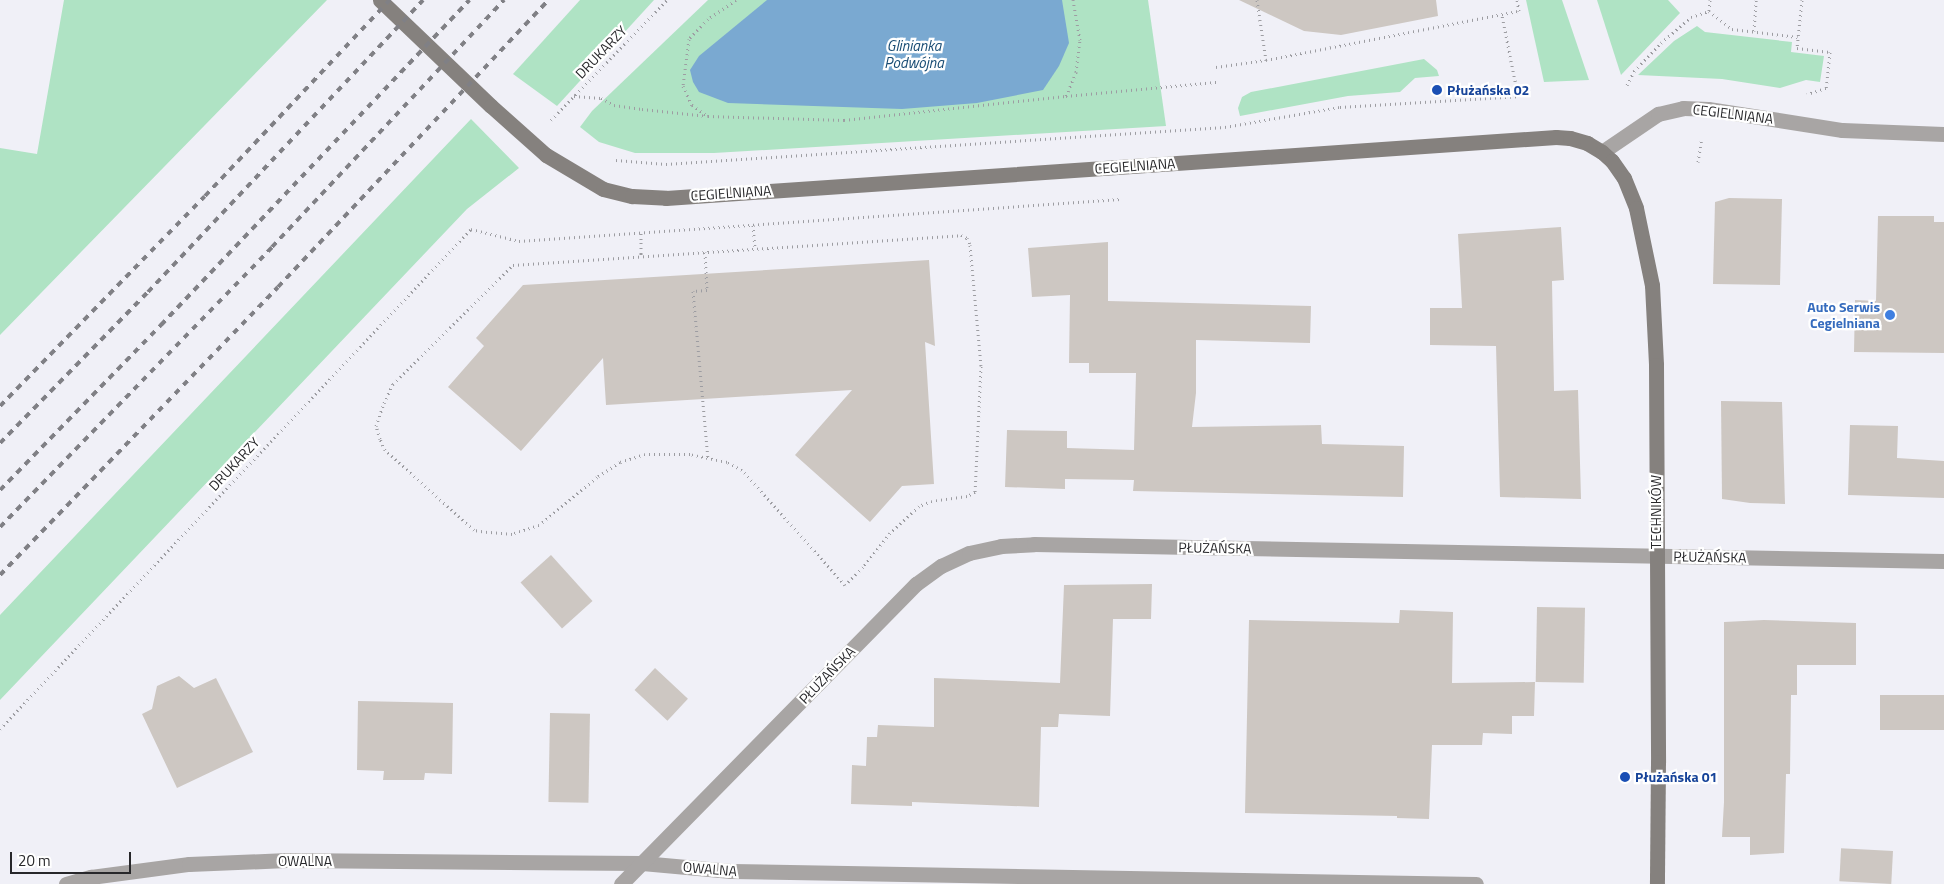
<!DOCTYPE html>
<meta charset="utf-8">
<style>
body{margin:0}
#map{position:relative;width:1944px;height:884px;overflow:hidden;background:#f0f0f7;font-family:"Titillium Web",sans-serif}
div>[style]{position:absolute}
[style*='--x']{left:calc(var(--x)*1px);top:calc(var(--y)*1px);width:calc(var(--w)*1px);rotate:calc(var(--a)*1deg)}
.green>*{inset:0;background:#afe3c4}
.water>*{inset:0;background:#7aa9d1}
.building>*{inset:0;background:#cdc7c2;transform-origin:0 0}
.path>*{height:3px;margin-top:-1.5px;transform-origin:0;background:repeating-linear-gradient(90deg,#9d9da2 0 1px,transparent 0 5px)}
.street>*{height:15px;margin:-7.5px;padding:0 7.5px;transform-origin:7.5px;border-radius:7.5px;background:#a8a5a4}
.secondary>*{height:15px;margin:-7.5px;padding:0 7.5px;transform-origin:7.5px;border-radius:7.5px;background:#85817e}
.rail>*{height:4px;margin-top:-2px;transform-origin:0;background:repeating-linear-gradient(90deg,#808085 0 6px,transparent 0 12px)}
.dots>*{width:14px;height:14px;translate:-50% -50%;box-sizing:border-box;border:2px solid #fff;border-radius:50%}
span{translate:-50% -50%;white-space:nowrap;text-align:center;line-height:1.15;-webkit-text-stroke:4.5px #fff;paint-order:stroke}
.street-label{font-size:14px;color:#27272a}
.transit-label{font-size:14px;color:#164399;font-weight:700}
.left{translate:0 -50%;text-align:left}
.shop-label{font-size:14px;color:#366cbe;font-weight:700}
.right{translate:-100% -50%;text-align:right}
.water-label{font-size:15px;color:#174b73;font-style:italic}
.scale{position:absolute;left:10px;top:852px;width:121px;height:22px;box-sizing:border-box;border:2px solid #27272a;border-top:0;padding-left:6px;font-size:15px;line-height:18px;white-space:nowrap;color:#27272a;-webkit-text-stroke:4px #fff;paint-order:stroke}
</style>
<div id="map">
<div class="green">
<i style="clip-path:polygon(64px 0,327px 0,0 335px,0 148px,37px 154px)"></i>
<i style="clip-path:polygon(580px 0,654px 0,557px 106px,513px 74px)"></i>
<i style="clip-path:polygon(708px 0,1148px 0,1166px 126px,714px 153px,635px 153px,599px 142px,580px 127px,592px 111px)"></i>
<i style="clip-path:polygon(1526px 0,1562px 0,1589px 80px,1544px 82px)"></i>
<i style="clip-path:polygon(1597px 0,1668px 0,1680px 13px,1621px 75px)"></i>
<i style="clip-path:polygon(1697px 26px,1705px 32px,1792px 42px,1791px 52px,1824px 56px,1820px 82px,1806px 80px,1780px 88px,1722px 79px,1638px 75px,1674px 41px)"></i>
<i style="clip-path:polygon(1424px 59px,1437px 70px,1439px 76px,1415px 78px,1400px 92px,1348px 96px,1240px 116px,1238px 108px,1242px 97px,1251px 92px)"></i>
<i style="clip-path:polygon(471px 119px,519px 168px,467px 209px,0 700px,0 615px)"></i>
</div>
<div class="water">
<i style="clip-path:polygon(767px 0,1062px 0,1069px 43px,1059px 66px,1043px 90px,977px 103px,902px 109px,728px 103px,699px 92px,693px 82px,690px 70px,699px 56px)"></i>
</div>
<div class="building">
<i style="clip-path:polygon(1239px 0,1436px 0,1438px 16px,1341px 35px,1304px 31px)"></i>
<i style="clip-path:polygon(1729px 198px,1782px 199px,1780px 285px,1713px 284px,1715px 202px)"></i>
<i style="clip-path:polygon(1878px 216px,1934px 216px,1934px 222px,1944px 222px,1944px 353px,1854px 352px,1855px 300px,1876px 301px)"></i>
<i style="clip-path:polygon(1561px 227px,1564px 280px,1552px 281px,1554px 391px,1578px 390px,1581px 499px,1500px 497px,1496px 346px,1430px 345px,1430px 308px,1462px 308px,1458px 234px)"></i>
<i style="clip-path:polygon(1108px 242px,1108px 301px,1311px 306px,1310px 343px,1196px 340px,1196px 393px,1192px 427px,1321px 425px,1322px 444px,1404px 446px,1403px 497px,1133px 491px,1134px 480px,1065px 479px,1065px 489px,1005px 487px,1007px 430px,1067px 431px,1067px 448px,1134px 450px,1136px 373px,1089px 373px,1089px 363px,1069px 363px,1070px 295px,1032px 297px,1028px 248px)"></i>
<i style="clip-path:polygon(929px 260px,935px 346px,925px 342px,934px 484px,902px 486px,870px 522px,795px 455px,852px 390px,606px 405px,603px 358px,521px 451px,448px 387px,484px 346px,476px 338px,523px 285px)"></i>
<i style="clip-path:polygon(1721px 401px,1782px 402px,1785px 504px,1750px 503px,1722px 499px)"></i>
<i style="clip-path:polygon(1850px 425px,1898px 426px,1897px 458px,1944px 461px,1944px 498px,1848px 495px)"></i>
<i style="left:551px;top:555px;width:62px;height:41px;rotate:48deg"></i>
<i style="clip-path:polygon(1152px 584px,1151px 619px,1113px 619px,1110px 716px,1059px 714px,1058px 727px,1041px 727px,1039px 807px,912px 802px,912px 806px,851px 804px,852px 765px,866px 766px,867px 737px,877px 737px,878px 725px,934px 727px,934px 678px,1060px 683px,1064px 585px)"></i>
<i style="left:1537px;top:607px;width:48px;height:75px;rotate:1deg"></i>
<i style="clip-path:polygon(1400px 610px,1453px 612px,1452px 683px,1535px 682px,1534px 716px,1512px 716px,1512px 734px,1483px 733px,1482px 745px,1432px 745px,1429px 819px,1397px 818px,1397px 816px,1245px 813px,1249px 620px,1399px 623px)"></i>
<i style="clip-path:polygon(1764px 620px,1856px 623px,1856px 665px,1797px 665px,1797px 695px,1791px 695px,1790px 774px,1786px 774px,1784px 853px,1750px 855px,1750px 837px,1722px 837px,1724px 802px,1724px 622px)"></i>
<i style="left:655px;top:668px;width:45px;height:30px;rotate:43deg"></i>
<i style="clip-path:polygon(179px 676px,194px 688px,216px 678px,253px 752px,177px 788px,142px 714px,152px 709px,157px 686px)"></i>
<i style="left:1880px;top:695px;width:64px;height:35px"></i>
<i style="clip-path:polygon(358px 701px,453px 703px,452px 774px,425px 773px,424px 780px,383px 780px,384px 771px,357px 770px)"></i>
<i style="left:550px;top:713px;width:40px;height:89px;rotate:1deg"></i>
<i style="left:1893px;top:851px;width:33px;height:52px;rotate:93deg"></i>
</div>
<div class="path">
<i style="--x:736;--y:0;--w:34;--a:146"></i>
<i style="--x:708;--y:19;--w:28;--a:134"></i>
<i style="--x:689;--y:39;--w:47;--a:97.3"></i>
<i style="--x:683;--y:86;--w:21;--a:65"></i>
<i style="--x:692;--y:105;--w:19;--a:35"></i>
<i style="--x:708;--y:116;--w:136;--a:1.7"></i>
<i style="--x:844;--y:120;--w:223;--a:-6.2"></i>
<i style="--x:1066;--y:96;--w:153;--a:-5.3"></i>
<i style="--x:1257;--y:0;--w:61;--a:81.5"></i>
<i style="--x:1710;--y:0;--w:11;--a:95"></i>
<i style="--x:1709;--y:11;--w:29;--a:38"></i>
<i style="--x:1732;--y:29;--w:66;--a:6.9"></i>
<i style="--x:1802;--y:0;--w:48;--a:95.9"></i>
<i style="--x:1797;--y:48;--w:33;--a:7"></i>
<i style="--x:1830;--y:52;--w:36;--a:96"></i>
<i style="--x:1826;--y:88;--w:20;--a:162"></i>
<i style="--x:1754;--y:31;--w:31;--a:-86"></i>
<i style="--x:1216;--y:67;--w:50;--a:-8"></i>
<i style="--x:1266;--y:60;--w:258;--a:-11"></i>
<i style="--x:1519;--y:11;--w:11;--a:-100"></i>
<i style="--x:1627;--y:85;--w:16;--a:-63"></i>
<i style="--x:1634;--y:71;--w:39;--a:-46"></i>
<i style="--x:1661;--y:43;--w:40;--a:-41"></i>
<i style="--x:1691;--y:17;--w:19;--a:-18"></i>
<i style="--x:574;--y:96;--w:27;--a:4"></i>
<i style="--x:601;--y:98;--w:15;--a:28"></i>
<i style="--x:614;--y:105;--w:28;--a:8"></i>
<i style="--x:642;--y:109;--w:66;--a:6.1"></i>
<i style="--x:1066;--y:96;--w:26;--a:-67"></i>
<i style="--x:1076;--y:72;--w:32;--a:-83"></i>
<i style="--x:1080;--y:40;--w:41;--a:-99.9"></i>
<i style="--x:551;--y:120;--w:167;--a:-46"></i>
<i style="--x:616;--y:160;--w:50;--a:4.6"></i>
<i style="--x:666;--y:164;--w:560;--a:-3.79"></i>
<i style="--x:1225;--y:127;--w:117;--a:-9.9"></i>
<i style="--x:1340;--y:107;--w:178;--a:-3.5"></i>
<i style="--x:1518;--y:96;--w:83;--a:-101.2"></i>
<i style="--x:1698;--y:162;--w:24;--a:-81"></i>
<i style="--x:753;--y:225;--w:24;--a:85"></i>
<i style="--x:641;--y:233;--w:23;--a:90"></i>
<i style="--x:961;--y:235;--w:7;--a:27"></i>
<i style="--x:967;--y:238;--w:8;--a:67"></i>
<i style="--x:970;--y:245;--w:121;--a:84.8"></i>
<i style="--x:981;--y:366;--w:126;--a:92.7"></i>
<i style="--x:975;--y:492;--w:9;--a:153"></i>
<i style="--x:967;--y:496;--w:35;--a:172"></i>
<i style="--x:932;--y:501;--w:14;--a:159"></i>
<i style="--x:919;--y:506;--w:40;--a:137"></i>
<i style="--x:890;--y:533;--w:43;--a:128.5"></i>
<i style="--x:863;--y:567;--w:25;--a:135"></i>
<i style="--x:845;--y:585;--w:154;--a:-131.8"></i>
<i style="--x:742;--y:470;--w:17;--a:-152"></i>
<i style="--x:727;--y:462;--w:38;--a:-168"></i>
<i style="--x:690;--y:454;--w:45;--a:180"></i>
<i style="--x:645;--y:454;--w:26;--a:162"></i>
<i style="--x:620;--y:462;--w:27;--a:147"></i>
<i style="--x:597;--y:477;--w:75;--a:140.4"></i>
<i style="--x:539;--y:525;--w:28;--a:162"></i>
<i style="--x:512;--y:534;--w:25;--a:-175"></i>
<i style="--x:487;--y:532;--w:13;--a:-171"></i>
<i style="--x:474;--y:530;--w:120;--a:-138"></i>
<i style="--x:385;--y:450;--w:12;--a:-114"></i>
<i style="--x:380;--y:439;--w:14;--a:-107"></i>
<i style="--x:376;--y:426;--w:24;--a:-71"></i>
<i style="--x:384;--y:403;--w:21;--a:-65"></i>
<i style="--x:393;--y:384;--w:169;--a:-44.8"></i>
<i style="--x:513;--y:265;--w:449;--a:-3.8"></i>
<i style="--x:705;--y:252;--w:38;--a:87"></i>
<i style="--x:707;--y:290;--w:14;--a:176"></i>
<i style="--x:693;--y:291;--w:168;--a:84.9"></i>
<i style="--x:0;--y:729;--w:687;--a:-46.71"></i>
<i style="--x:471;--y:229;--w:49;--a:14"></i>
<i style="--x:519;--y:241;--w:603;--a:-3.99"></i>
</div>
<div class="street">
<i style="--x:1602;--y:152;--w:68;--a:-34.2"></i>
<i style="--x:1658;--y:114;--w:26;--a:-13"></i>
<i style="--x:1683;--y:108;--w:25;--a:2"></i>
<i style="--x:1708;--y:109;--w:136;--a:8.9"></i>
<i style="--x:1842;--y:130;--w:102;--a:2.2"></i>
<i style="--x:66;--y:884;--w:26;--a:-16"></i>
<i style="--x:91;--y:877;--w:99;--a:-7.6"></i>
<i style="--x:189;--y:864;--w:98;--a:-2.3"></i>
<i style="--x:287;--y:860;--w:355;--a:0.5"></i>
<i style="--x:642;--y:863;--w:89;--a:5.1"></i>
<i style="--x:731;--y:871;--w:745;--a:1"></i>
<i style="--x:621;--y:884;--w:421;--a:-45.5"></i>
<i style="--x:916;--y:584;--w:31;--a:-36"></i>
<i style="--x:941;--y:566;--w:31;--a:-25"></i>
<i style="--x:969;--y:553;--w:33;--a:-12"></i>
<i style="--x:1001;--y:546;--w:33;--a:-3"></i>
<i style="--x:1034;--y:544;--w:910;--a:1.07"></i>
</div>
<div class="secondary">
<i style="--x:380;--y:0;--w:153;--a:43.7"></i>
<i style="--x:491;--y:106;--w:74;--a:41.7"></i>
<i style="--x:546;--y:155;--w:66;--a:30.8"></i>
<i style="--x:603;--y:189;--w:30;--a:14"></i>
<i style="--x:632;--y:196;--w:34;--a:3"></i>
<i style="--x:666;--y:198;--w:892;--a:-3.92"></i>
<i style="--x:1556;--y:137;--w:14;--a:4"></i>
<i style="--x:1570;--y:138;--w:18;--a:16"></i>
<i style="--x:1587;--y:143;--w:17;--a:31"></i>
<i style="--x:1602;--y:152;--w:13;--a:42"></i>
<i style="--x:1612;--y:161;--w:21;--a:55"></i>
<i style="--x:1624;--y:178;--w:32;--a:68"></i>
<i style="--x:1636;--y:208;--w:79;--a:78.3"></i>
<i style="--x:1652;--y:285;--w:80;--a:87.1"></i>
<i style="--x:1656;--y:365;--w:397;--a:89.7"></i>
<i style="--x:1658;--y:762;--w:122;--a:90.5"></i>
</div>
<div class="rail">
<i style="--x:0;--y:406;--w:293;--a:-45.7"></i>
<i style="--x:205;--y:196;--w:270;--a:-46.7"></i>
<i style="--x:0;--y:443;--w:211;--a:-45.6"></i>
<i style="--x:148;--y:292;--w:401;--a:-46.7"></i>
<i style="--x:0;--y:490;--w:231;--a:-45.7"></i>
<i style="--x:161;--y:325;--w:448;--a:-46.5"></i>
<i style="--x:0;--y:527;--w:390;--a:-45.8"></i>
<i style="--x:272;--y:247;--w:339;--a:-46.8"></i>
<i style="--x:0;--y:575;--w:400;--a:-46"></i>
<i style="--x:278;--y:287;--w:394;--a:-46.7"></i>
</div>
<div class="dots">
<i style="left:1437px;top:90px;background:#1a4fb4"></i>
<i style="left:1890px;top:315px;background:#3f7fe0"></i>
<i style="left:1625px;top:777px;background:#1a4fb4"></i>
</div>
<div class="street-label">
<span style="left:601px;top:52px;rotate:-46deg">DRUKARZY</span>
<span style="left:1733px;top:114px;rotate:7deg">CEGIELNIANA</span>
<span style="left:1135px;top:166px;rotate:-4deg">CEGIELNIANA</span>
<span style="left:731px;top:193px;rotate:-4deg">CEGIELNIANA</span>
<span style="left:234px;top:464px;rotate:-47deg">DRUKARZY</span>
<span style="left:1656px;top:512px;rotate:-90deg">TECHNIKÓW</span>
<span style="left:1215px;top:548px;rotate:1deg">PŁUŻAŃSKA</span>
<span style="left:1710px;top:557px;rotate:1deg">PŁUŻAŃSKA</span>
<span style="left:827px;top:675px;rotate:-46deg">PŁUŻAŃSKA</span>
<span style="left:305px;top:861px">OWALNA</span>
<span style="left:710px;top:869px;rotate:5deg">OWALNA</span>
</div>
<div class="transit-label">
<span class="left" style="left:1447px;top:90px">Płużańska 02</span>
<span class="left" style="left:1635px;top:777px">Płużańska 01</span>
</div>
<div class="shop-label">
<span class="right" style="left:1880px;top:315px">Auto Serwis<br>Cegielniana</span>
</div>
<div class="water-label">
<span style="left:914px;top:54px">Glinianka<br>Podwójna</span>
</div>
<div class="scale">20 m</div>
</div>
